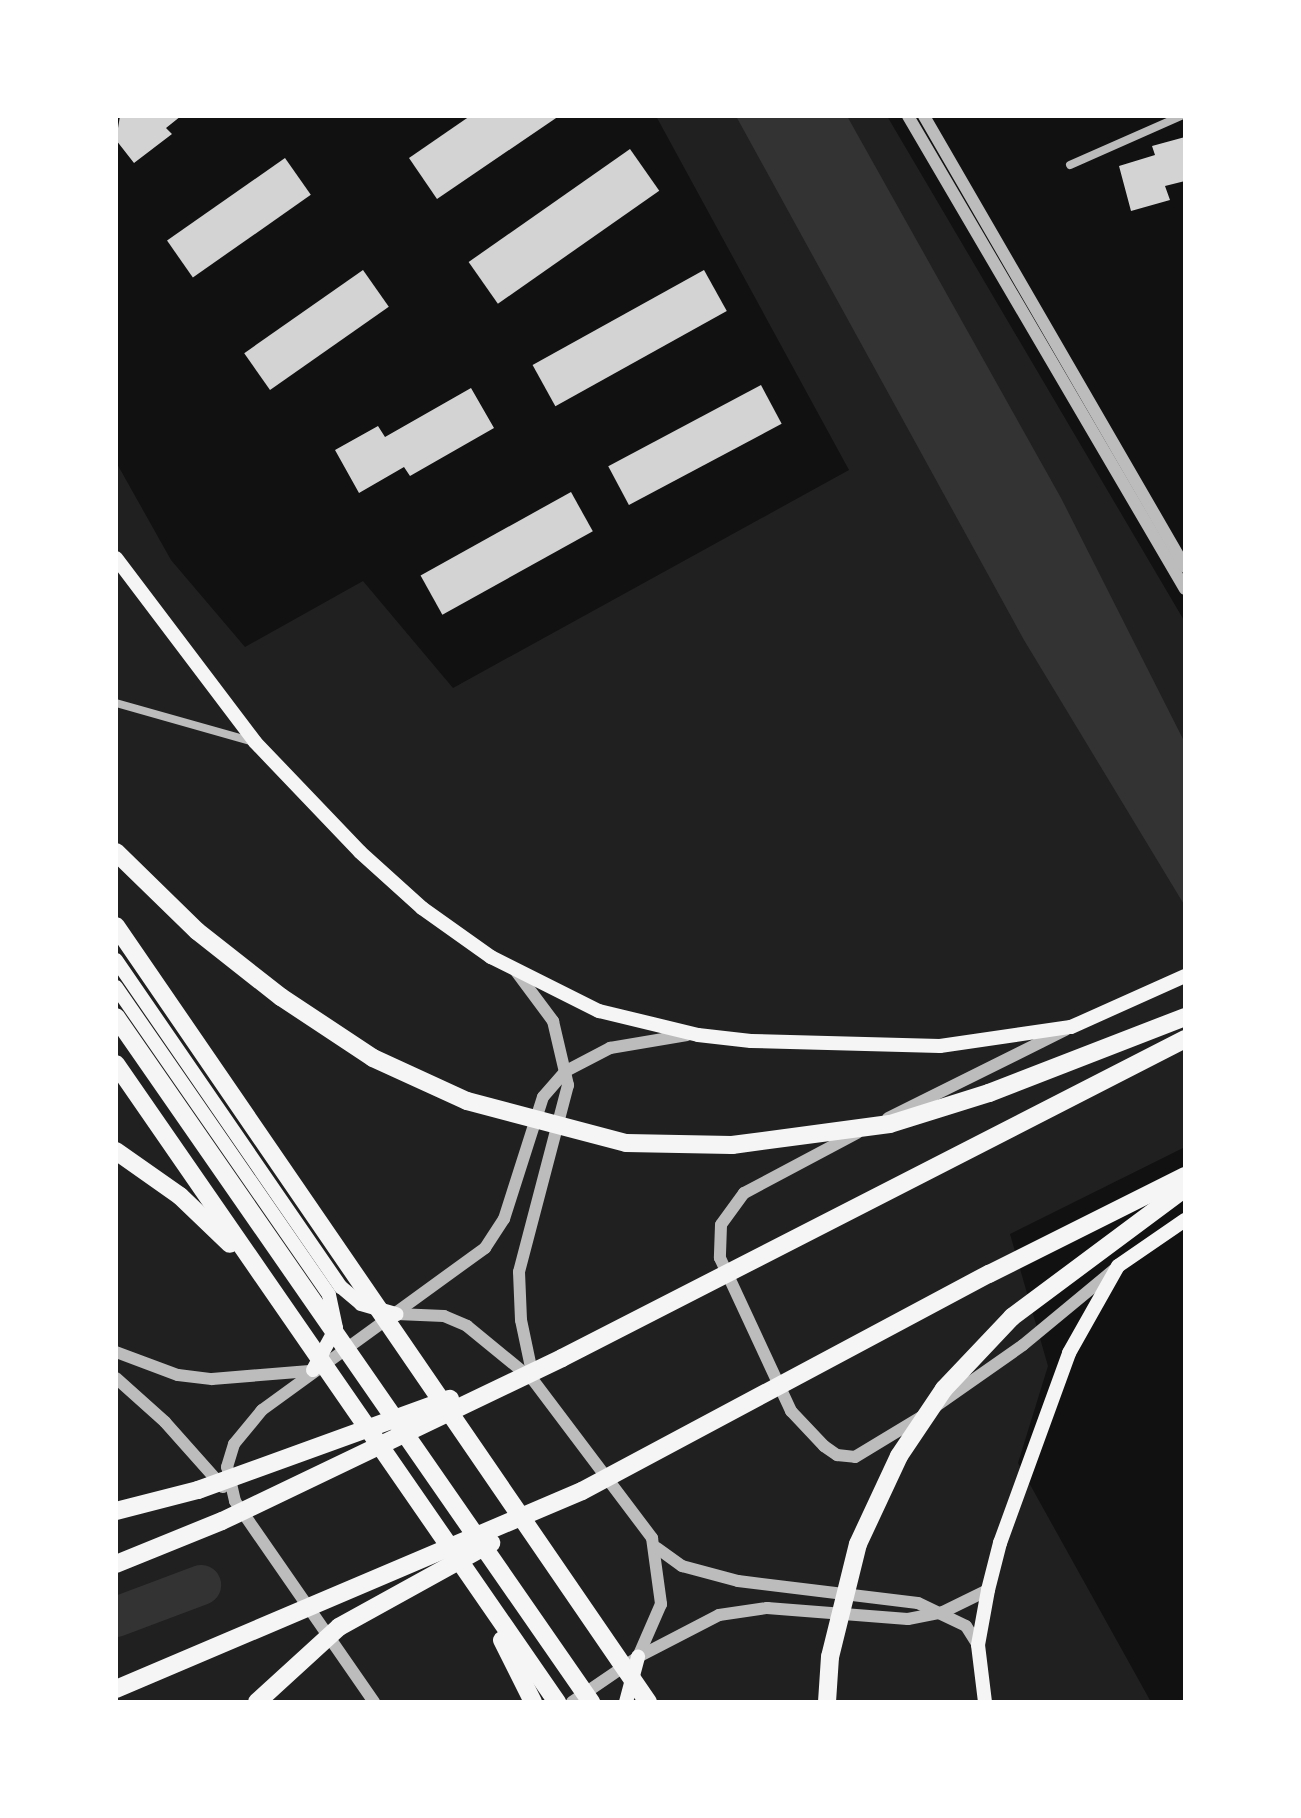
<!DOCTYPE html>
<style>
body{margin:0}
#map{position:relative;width:1301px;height:1818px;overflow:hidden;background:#111;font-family:Commissioner,sans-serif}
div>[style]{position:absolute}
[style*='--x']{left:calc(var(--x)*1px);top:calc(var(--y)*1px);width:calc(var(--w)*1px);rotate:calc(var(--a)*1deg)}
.green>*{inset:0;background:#202020}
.water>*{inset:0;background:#333}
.river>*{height:40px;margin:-20px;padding:0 20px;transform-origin:20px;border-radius:20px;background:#333}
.building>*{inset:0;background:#d3d3d3;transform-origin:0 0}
.minor>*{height:8px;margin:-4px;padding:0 4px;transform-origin:4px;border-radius:4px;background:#bcbcbc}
.tertiary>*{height:12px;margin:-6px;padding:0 6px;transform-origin:6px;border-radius:6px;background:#bcbcbc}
.secondary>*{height:14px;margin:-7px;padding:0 7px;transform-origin:7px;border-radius:7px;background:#f5f5f5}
.trunk>*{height:18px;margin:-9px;padding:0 9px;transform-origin:9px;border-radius:9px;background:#f5f5f5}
span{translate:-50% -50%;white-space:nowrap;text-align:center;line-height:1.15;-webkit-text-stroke:8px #fff;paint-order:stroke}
.frame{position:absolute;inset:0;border:118px solid #fff;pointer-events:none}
</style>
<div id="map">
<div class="green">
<i style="clip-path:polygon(656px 116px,887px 116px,1185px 622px,1185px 1147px,1010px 1234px,1048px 1366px,1018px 1463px,1151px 1702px,116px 1702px,116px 462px,171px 560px,245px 647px,363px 581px,453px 688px,849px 470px)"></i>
</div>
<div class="water">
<i style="clip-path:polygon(736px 116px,847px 116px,1061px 498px,1185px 743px,1185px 906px,1024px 640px)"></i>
</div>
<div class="river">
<i style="--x:116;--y:1617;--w:91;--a:-20.6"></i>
</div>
<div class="building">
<i style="clip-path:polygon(120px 116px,181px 116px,166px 128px,172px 134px,134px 163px,116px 140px)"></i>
<i style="clip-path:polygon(470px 116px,559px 116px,437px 199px,409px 158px)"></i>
<i style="clip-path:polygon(1185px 137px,1185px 181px,1165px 186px,1170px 200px,1131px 211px,1119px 166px,1155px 155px,1152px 146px)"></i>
<i style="left:630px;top:149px;width:51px;height:197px;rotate:55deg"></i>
<i style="left:285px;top:158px;width:45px;height:144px;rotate:55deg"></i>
<i style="left:363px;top:270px;width:45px;height:145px;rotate:55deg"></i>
<i style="left:704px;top:270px;width:47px;height:196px;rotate:61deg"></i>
<i style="left:761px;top:385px;width:44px;height:173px;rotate:62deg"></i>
<i style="clip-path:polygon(471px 388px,494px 428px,410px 476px,404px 467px,359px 493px,335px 450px,378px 426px,385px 437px)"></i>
<i style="left:571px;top:492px;width:45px;height:172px;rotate:61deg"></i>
</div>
<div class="minor">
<i style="--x:1070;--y:165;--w:121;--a:-23.8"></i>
<i style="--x:116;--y:703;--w:143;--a:15.8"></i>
</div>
<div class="tertiary">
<i style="--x:908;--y:116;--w:548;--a:59.65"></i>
<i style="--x:924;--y:116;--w:521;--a:59.94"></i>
<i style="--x:515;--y:970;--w:64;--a:53.3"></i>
<i style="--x:553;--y:1021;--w:66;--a:76.8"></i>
<i style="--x:568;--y:1085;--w:193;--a:104.7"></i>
<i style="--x:519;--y:1272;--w:48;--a:87.6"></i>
<i style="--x:521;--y:1320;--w:58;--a:78.1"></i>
<i style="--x:888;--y:1118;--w:198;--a:-26.4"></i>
<i style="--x:857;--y:1133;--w:128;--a:152"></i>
<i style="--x:744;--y:1193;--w:39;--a:126"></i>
<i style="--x:721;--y:1225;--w:33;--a:92"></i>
<i style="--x:720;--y:1258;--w:169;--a:65.1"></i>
<i style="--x:791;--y:1411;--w:48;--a:46.7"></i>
<i style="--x:824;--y:1446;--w:16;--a:35"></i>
<i style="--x:837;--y:1455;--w:18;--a:6"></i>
<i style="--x:855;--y:1457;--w:77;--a:-31.2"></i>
<i style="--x:397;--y:1314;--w:47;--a:2.4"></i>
<i style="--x:444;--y:1316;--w:25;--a:23"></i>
<i style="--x:467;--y:1326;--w:85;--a:39.3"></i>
<i style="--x:533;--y:1380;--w:198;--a:53"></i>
<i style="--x:652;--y:1538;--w:67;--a:82.2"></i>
<i style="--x:661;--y:1604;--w:58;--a:113.5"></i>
<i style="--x:116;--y:1352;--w:66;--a:20.4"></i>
<i style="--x:178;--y:1375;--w:34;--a:7"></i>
<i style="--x:212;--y:1379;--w:98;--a:-4.7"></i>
<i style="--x:116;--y:1378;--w:66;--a:41.9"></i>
<i style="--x:165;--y:1422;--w:87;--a:48.3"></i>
<i style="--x:936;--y:1406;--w:106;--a:-35"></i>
<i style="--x:1023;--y:1345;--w:119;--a:-39.6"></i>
<i style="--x:657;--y:1548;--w:31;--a:36"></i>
<i style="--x:682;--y:1566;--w:58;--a:15"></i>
<i style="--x:738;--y:1581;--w:181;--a:7"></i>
<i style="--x:918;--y:1603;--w:53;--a:25.6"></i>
<i style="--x:966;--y:1626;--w:22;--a:58"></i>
<i style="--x:374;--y:1702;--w:244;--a:-124.7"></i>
<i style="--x:235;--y:1501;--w:35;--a:-103"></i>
<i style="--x:227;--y:1467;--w:24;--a:-73"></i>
<i style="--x:234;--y:1444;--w:44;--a:-50.5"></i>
<i style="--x:262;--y:1410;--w:276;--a:-36"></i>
<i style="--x:485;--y:1248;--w:35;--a:-57"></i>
<i style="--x:504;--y:1219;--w:128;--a:-72.3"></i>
<i style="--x:543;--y:1097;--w:35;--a:-49"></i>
<i style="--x:566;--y:1071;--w:50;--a:-27.6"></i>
<i style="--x:610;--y:1048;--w:78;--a:-9.6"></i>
<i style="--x:572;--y:1702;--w:80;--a:-34.3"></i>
<i style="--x:638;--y:1657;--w:91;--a:-27.4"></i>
<i style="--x:719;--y:1615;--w:49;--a:-8.3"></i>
<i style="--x:767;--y:1608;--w:141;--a:4.5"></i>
<i style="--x:908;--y:1619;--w:36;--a:-11"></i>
<i style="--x:943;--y:1612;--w:50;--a:-26.1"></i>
</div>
<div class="secondary">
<i style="--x:116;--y:558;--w:231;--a:52.9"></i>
<i style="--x:255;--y:742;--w:152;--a:46.3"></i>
<i style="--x:360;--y:852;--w:84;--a:42.1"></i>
<i style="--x:422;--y:908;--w:85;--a:35.4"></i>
<i style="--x:491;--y:957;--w:121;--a:26.6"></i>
<i style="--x:599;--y:1011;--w:102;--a:13.6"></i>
<i style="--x:698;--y:1035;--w:53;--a:6.5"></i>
<i style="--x:751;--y:1041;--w:189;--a:1.5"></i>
<i style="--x:940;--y:1046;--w:132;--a:-8.3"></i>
<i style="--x:1071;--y:1027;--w:125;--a:-24.1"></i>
<i style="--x:116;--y:960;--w:397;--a:55.5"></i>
<i style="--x:341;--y:1287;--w:26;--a:40"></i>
<i style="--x:361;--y:1304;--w:37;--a:16"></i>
<i style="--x:116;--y:987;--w:374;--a:55.3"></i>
<i style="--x:329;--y:1295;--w:34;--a:78"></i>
<i style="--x:336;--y:1328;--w:48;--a:118.7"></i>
<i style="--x:626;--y:1702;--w:47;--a:-75.1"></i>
<i style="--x:985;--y:1702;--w:57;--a:-97"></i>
<i style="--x:978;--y:1645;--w:56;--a:-79.7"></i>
<i style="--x:988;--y:1590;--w:49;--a:-75.7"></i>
<i style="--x:1000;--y:1543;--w:202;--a:-70"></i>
<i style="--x:1069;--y:1353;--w:100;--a:-60.6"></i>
<i style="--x:1118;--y:1266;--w:81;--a:-34.5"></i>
</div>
<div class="trunk">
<i style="--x:116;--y:852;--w:113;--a:44.3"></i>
<i style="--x:197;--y:931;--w:107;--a:38.2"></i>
<i style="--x:281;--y:997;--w:110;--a:33.5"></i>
<i style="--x:373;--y:1058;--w:103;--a:24.6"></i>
<i style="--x:467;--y:1101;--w:164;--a:14.8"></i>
<i style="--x:626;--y:1143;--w:106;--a:1.1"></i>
<i style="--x:732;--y:1145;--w:159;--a:-7.6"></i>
<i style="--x:890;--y:1124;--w:104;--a:-17.4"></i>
<i style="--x:989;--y:1093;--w:210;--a:-21.2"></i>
<i style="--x:116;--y:926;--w:941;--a:55.57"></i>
<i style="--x:116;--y:1017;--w:834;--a:55.26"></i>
<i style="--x:116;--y:1064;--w:776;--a:55.35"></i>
<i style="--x:116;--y:1151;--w:78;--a:35.1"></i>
<i style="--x:180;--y:1196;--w:69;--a:43.8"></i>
<i style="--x:116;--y:1511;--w:85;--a:-14.4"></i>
<i style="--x:198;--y:1490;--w:268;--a:-19.9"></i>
<i style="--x:116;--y:1564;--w:114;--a:-22.1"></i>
<i style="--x:222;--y:1521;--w:377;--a:-25.6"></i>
<i style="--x:562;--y:1358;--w:700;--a:-27.11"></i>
<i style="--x:502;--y:1640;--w:69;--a:63.4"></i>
<i style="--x:116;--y:1689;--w:506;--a:-23.02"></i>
<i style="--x:582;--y:1491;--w:461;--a:-28.1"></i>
<i style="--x:989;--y:1274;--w:219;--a:-26.6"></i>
<i style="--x:257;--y:1702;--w:111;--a:-42.4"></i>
<i style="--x:339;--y:1627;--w:174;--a:-28.9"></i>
<i style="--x:827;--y:1702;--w:45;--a:-86.2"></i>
<i style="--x:830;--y:1657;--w:116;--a:-76.1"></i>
<i style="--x:858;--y:1544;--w:97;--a:-65"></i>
<i style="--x:899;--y:1456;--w:81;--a:-56.1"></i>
<i style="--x:944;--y:1389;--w:99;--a:-46.6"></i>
<i style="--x:1012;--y:1317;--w:216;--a:-36.7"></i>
</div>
<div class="frame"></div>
</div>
